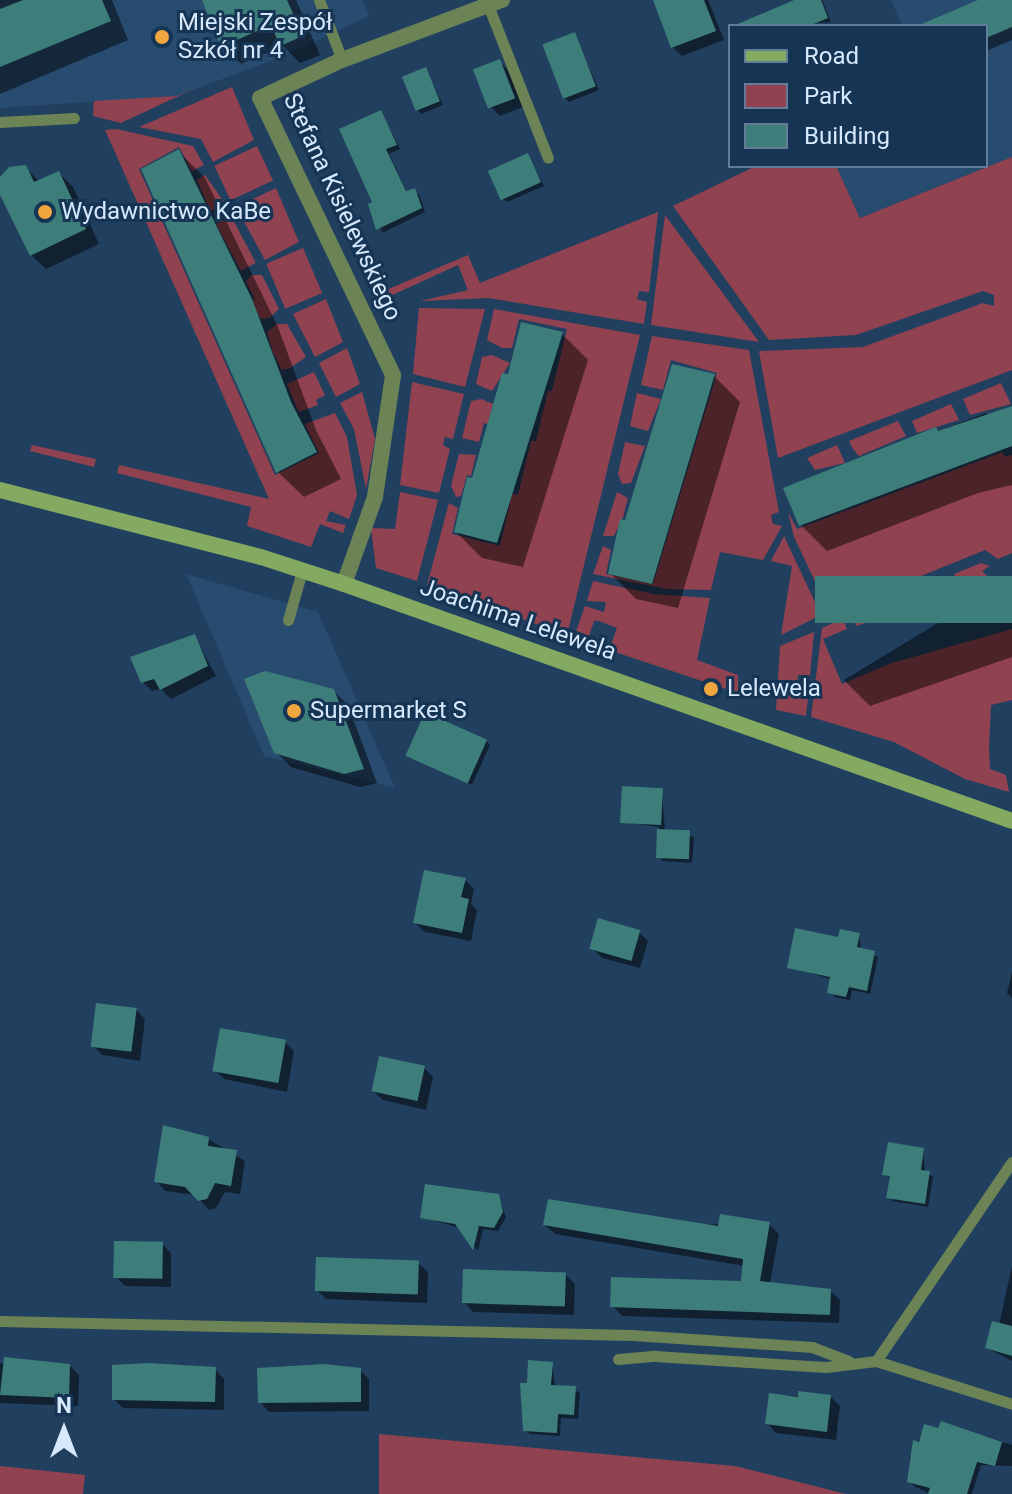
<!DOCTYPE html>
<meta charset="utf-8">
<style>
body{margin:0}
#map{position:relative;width:1012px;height:1494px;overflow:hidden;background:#213f5f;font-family:Roboto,sans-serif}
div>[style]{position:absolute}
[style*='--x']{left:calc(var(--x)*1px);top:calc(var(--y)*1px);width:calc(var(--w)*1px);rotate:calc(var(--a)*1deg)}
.built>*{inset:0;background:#284c70}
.green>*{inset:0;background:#914250;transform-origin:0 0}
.shadow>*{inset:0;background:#0007}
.building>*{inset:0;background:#3d7e7b;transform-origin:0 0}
.lane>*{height:11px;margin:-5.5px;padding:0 5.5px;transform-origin:5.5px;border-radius:5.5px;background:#6b8355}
.street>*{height:16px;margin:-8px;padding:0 8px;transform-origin:8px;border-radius:8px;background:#6b8355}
.secondary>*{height:16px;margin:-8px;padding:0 8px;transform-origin:8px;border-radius:8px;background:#83aa60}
.dots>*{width:22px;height:22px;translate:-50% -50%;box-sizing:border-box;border:4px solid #163454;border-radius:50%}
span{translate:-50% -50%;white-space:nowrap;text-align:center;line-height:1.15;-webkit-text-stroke:6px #163454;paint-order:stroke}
.poi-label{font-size:24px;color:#d6e8fc}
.left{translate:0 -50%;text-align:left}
.street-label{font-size:24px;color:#d6e8fc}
.legend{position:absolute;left:728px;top:24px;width:260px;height:144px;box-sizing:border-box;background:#163454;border:2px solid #637c97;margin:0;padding:10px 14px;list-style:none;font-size:24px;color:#d6e8fc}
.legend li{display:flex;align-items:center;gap:16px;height:40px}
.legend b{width:40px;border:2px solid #637c97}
.north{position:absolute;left:24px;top:1390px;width:80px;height:80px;-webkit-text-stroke:6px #163454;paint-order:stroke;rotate:0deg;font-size:22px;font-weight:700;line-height:32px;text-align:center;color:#d6e8fc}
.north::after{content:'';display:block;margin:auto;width:28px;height:36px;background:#d6e8fc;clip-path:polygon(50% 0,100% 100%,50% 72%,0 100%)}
</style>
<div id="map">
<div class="built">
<i style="clip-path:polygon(0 0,363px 0,369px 16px,279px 58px,177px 96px,0 108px)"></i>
<i style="clip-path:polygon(891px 0,1012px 0,1012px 157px,860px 218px,836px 166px,986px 166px,986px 26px,902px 26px)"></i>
<i style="clip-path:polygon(186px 574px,318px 612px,395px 788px,264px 756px)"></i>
</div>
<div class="green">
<i style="clip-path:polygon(232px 87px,254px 140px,213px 162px,201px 139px,139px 127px)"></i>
<i style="clip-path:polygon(196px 88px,121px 123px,93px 116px,94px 101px,177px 96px)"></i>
<i style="clip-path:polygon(116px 129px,193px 146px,204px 165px,192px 171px,179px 147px,139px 169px,275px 475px,319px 453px,305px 424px,335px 413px,347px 437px,357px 495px,349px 519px,330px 511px,326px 521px,346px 525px,343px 533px,320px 524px,311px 547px,247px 526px,251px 507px,117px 473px,119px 465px,269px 499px,105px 130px)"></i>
<i style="left:257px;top:146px;width:38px;height:47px;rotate:65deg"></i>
<i style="clip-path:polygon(1012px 157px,1012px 370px,778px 458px,759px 351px,863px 347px,983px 303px,994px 306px,994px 295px,983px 291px,856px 335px,769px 340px,673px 206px,756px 166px,836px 166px,860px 218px)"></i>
<i style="clip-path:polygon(205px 175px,224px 202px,215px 210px,210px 210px,197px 180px)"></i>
<i style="clip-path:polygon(276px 188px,299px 242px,265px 260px,236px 207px)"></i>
<i style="clip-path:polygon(658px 212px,649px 292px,639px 291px,637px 299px,647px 302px,644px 324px,489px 298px,420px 301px,468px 290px,458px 265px,377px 302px,372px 296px,468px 255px,480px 283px)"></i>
<i style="clip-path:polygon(665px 215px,759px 342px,651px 325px)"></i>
<i style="left:231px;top:216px;width:53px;height:17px;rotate:62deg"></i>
<i style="left:303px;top:248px;width:49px;height:40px;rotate:67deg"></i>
<i style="clip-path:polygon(251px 275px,262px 275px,279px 309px,269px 318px,261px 319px,251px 302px,255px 299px,246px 282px)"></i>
<i style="clip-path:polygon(326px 299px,343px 342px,315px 357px,293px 314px)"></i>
<i style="clip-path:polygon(419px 308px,485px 309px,465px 387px,413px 374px)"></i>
<i style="clip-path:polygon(494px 309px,640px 335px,567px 635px,427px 585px,449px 503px,458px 508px,452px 534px,500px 546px,512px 494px,518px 495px,531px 441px,536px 441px,548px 391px,552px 391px,567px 329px,519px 319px,512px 348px,502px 348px,487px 340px)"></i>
<i style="clip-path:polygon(277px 324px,287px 324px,306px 357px,290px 368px,282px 370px,273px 352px,267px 332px)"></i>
<i style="clip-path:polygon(652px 336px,749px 350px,779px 512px,771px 515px,773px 524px,782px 526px,763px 560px,720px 552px,711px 590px,667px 589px,593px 574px,603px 546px,611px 550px,606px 574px,653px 584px,717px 373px,671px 360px,663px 390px,641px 385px)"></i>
<i style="clip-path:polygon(347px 348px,360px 384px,336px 397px,319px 363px)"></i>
<i style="clip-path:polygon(492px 355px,510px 363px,492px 391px,476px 384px,482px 357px)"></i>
<i style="clip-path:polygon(314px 372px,325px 395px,316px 400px,318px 405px,299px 412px,287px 384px)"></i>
<i style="clip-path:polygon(412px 382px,464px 394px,453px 439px,445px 437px,443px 445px,450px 449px,439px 493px,400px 485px)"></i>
<i style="clip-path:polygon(1001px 383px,1011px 404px,970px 415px,963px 399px)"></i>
<i style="clip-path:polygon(362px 392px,375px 439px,366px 489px,354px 429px,340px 403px)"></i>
<i style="clip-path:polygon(637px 393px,661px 399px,648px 431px,630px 426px)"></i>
<i style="clip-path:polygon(481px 399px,493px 404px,488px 424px,484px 423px,479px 442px,462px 438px,471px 401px)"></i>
<i style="clip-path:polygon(951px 404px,959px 420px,917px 433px,912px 421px)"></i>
<i style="clip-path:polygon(898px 421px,906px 436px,859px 456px,853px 449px,849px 441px)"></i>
<i style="clip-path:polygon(625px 442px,645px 446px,631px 483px,622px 484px,618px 474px)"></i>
<i style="clip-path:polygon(32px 445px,96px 459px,94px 467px,30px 451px)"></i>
<i style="clip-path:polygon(837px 445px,845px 463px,815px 470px,807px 458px)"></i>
<i style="clip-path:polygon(1003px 452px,1004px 457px,1012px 455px,1012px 553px,998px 559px,985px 550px,830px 613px,794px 537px,788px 512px,797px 529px)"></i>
<i style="clip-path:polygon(459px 454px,476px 455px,471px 476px,467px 475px,461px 496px,456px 497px,451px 486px)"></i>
<i style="clip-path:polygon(400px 492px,438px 500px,417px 581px,376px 568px,371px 528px,395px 529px)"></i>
<i style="clip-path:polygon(617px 492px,628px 498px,623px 517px,614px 536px,603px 536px)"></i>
<i style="clip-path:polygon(784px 536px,821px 615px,781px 635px,792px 566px,771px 561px)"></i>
<i style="clip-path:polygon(981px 563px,990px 566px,982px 571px,993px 582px,962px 591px,954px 574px)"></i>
<i style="clip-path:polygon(593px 581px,653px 594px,710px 598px,697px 660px,738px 675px,738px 693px,609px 650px,617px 628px,599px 621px,594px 621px,587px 642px,574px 637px,585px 606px,604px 612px,606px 602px,587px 601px)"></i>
<i style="clip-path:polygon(938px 581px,946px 581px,950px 596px,912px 607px,904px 595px)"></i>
<i style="clip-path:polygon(894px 598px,898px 612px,856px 626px,852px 616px,865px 615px)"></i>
<i style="clip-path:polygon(843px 619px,847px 629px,823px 639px,842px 684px,892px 663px,1012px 629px,1012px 700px,991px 705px,989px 745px,990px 769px,1006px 775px,1009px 792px,965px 779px,894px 742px,811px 717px,822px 628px)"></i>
<i style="clip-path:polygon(814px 632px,810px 676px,798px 675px,797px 687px,809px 689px,806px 716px,776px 710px,780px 646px)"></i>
<i style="clip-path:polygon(379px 1434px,735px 1466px,846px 1494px,379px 1494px)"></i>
<i style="clip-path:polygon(0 1466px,85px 1475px,83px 1494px,0 1494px)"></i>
</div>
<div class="shadow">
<i style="clip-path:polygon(0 0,112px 0,128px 40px,0 94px)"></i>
<i style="clip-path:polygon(204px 0,296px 0,320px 55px,300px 63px,283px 46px,241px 64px,223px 46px)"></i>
<i style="clip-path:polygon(668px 0,708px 0,724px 40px,682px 56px,672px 47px)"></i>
<i style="clip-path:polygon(799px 0,822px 0,831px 22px,779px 26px)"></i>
<i style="clip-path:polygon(983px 0,1012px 0,1012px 40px,986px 51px,986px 26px,957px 26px)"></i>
<i style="clip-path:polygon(574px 35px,599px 90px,569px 102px,565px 98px)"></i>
<i style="clip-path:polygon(500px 62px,509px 71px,523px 107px,500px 116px,491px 107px)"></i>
<i style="clip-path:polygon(425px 69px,443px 105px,421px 114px,417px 110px)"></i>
<i style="clip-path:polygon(381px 112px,400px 149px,389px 154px,407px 192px,419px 194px,425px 212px,382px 233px,375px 204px)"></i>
<i style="clip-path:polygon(179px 152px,205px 178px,278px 327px,316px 430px,341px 479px,304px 497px,278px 472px)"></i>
<i style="clip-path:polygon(528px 156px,544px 186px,507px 202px,502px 198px)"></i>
<i style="clip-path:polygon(25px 167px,40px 182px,59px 173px,73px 187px,99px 244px,46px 269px,31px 255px,0 185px,0 177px)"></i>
<i style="clip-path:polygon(562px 334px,588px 360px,523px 567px,482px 558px,456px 532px,509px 377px)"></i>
<i style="clip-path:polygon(714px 376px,740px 402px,678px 608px,636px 599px,610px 573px,627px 522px)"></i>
<i style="clip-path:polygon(1012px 410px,1012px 485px,978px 493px,827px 551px,801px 525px,785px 489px,986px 413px,990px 418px)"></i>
<i style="clip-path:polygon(1012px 578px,1012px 657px,870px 706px,844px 680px)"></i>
<i style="clip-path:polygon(194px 636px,216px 676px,171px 699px,161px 689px,152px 691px,143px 682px)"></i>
<i style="clip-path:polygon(333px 690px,348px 705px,377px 783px,360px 787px,291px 767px,276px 752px)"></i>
<i style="clip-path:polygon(486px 741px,490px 745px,472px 785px,408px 755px)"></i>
<i style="clip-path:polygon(662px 790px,665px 831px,694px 837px,692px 863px,662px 861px,659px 827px,623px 822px)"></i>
<i style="clip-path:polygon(465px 880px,474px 889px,471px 904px,477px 910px,471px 941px,425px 932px,415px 923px)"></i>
<i style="clip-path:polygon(639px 932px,648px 941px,640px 968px,602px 958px,592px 948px)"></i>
<i style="clip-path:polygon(859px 935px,861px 950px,878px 957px,870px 994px,852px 990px,850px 1000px,834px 997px,831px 979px,789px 967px,840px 940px)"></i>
<i style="clip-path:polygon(1012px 972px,1012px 998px,1007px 993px)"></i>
<i style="clip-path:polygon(136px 1010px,145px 1019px,140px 1061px,102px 1055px,93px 1046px)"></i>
<i style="clip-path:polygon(285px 1042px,294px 1051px,287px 1092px,224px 1079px,215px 1070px)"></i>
<i style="clip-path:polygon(424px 1068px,433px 1077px,426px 1110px,383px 1100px,373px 1091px)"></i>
<i style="clip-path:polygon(208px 1139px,245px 1161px,240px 1194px,225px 1192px,216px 1208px,209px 1210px,195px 1195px,165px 1191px,156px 1181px)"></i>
<i style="clip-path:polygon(923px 1150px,925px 1172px,933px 1177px,928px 1207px,892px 1201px,891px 1178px,885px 1174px)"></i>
<i style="clip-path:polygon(498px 1196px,506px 1217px,498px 1231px,483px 1229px,478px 1251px,460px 1228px,422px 1217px)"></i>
<i style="clip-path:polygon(769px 1224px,779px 1234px,770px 1284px,830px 1291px,840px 1300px,839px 1323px,622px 1316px,613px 1306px,743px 1283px,744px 1266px,555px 1234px,545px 1225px)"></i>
<i style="clip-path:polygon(162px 1244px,171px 1253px,171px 1287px,125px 1286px,116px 1277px)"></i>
<i style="clip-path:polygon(418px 1263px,428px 1272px,427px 1303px,326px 1299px,317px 1290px)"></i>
<i style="clip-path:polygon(1012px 1266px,1012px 1361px,987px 1348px,999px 1325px)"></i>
<i style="clip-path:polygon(565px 1274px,575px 1284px,574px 1315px,473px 1312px,464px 1302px)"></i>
<i style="clip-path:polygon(0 1363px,70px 1366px,79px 1375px,78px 1406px,0 1403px)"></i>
<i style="clip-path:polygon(552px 1364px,555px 1387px,580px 1392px,578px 1419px,561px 1418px,560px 1436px,530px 1434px,525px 1430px,528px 1385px)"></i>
<i style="clip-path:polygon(180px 1365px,215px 1369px,224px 1379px,224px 1410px,123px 1408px,114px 1399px,114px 1367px)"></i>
<i style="clip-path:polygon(360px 1370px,369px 1379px,369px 1411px,269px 1412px,260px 1402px)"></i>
<i style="clip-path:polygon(771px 1395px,831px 1397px,840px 1406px,836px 1440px,776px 1433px,767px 1423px)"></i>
<i style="clip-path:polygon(942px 1423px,1012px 1445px,1012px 1466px,981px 1465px,972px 1494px,930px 1494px,914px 1486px,910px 1481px,915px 1465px,909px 1460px,925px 1427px,940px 1431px)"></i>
</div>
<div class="building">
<i style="clip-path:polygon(23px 0,102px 0,111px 21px,0 67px,0 9px)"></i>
<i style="clip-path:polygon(202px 0,287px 0,303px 36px,280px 46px,271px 25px,221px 47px)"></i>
<i style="clip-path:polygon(653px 0,704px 0,716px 31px,671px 48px)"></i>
<i style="clip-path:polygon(794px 0,821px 0,828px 18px,809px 26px,733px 26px)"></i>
<i style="clip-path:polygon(978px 0,1012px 0,1012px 27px,986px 38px,986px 26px,917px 26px)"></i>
<i style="left:575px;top:32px;width:58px;height:35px;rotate:69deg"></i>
<i style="left:500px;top:59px;width:42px;height:29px;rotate:69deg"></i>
<i style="left:426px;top:67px;width:37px;height:26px;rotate:68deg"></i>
<i style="clip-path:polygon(381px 110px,397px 145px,386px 149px,406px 191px,415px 188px,422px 208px,376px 230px,368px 204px,372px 202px,339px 129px)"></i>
<i style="clip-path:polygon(179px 149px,252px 299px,291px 402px,317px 452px,276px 473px,141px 169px)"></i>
<i style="left:528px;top:153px;width:32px;height:44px;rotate:66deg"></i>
<i style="clip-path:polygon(26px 165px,34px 182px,59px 171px,86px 229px,30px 256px,0 195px,0 177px,9px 167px)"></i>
<i style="clip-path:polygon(521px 322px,563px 332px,497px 543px,454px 532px,467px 477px,472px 478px,502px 373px,508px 374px)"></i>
<i style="clip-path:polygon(672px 364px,715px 374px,652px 584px,608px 574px,620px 519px,625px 520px)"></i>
<i style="clip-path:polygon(1012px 406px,1012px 446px,799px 526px,783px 488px,936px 427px,938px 431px)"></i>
<i style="left:1012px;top:576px;width:47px;height:197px;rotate:90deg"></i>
<i style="clip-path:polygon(195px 634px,208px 666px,160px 690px,154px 679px,141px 683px,130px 657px)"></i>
<i style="clip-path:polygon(265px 671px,334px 689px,364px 769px,344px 774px,274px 753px,244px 679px)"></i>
<i style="left:425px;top:712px;width:68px;height:48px;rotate:24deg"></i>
<i style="left:622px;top:786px;width:41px;height:37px;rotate:3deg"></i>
<i style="left:657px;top:829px;width:33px;height:29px;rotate:2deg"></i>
<i style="clip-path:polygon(424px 870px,466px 878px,461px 897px,469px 899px,462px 933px,413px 923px)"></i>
<i style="left:598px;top:918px;width:44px;height:32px;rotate:16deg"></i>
<i style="clip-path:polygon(795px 928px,838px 937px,840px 929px,860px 933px,857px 947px,875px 951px,867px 991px,849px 987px,846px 997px,827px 993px,830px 977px,787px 968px)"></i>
<i style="left:96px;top:1003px;width:41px;height:44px;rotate:7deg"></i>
<i style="left:220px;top:1028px;width:67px;height:44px;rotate:10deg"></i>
<i style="left:379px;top:1056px;width:47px;height:36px;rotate:12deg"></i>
<i style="clip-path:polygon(163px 1125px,209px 1137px,208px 1146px,237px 1150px,231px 1186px,215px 1183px,207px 1199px,198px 1201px,185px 1187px,154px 1182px)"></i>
<i style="clip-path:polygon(888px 1142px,924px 1148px,921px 1170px,930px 1171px,925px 1204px,886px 1198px,890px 1176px,882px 1175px)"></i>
<i style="clip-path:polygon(425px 1184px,499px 1194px,503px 1212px,494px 1228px,479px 1226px,473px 1250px,455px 1224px,420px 1218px)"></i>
<i style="clip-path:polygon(548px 1199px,718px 1226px,720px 1214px,770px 1222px,760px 1281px,831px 1289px,830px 1315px,610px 1307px,611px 1277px,741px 1281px,743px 1259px,543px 1225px)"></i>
<i style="left:114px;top:1241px;width:49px;height:37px;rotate:1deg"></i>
<i style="left:316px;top:1257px;width:103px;height:34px;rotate:2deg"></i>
<i style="left:463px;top:1269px;width:103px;height:34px;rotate:2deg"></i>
<i style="clip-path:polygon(992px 1321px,1012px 1326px,1012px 1356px,985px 1348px)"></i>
<i style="clip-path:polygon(4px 1357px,70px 1364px,69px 1398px,0 1395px)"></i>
<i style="clip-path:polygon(528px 1360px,553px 1362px,551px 1385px,576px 1386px,574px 1415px,558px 1414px,557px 1433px,523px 1431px,520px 1383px,527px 1383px)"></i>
<i style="clip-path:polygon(148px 1363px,216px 1367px,215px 1402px,112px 1400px,112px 1365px)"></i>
<i style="clip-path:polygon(324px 1364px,361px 1368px,361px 1402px,258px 1403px,257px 1368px)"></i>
<i style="clip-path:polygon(798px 1391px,831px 1395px,827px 1432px,765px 1424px,769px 1393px,798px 1397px)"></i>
<i style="clip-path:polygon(941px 1421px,1002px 1442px,995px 1466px,977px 1462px,967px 1494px,928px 1494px,930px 1488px,907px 1482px,913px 1440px,919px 1442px,924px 1424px,938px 1428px)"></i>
</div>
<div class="lane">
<i style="--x:319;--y:0;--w:64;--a:69"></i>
<i style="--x:488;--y:5;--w:164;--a:68.6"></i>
<i style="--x:0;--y:122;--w:74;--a:-3.1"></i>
<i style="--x:288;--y:620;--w:51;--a:-74.1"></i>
<i style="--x:0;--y:1321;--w:632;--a:1.27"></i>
<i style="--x:632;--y:1335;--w:180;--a:3.8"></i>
<i style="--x:812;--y:1347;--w:39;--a:21"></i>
<i style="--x:618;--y:1359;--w:37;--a:-5"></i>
<i style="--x:655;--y:1356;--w:171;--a:3.7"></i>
<i style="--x:826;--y:1367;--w:50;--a:-6.8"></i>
<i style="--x:876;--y:1361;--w:143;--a:17.5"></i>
<i style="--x:876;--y:1361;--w:241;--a:-55.7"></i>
</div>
<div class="street">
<i style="--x:344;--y:584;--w:92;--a:-70.4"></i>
<i style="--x:375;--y:497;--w:123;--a:-81.6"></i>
<i style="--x:393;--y:375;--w:307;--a:-115.6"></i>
<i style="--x:260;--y:98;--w:90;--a:-24.9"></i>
<i style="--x:342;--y:60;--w:171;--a:-20.6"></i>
</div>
<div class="secondary">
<i style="--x:0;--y:490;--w:269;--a:14.4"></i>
<i style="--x:261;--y:557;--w:87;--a:18"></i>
<i style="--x:344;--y:584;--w:709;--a:19.53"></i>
</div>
<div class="dots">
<i style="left:162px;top:37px;background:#f0a63f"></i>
<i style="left:45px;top:212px;background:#f0a63f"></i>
<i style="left:711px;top:689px;background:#f0a63f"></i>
<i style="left:294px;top:711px;background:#f0a63f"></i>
</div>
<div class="poi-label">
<span class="left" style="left:178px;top:37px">Miejski Zespół<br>Szkół nr 4</span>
<span class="left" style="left:61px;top:212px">Wydawnictwo KaBe</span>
<span class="left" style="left:727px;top:689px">Lelewela</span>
<span class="left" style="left:310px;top:711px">Supermarket S</span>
</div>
<div class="street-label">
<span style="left:342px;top:207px;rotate:65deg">Stefana Kisielewskiego</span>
<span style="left:518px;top:620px;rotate:19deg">Joachima Lelewela</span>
</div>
<ul class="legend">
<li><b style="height:10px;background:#83aa60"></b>Road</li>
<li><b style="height:22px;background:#914250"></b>Park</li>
<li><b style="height:22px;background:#3d7e7b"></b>Building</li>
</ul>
<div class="north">N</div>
</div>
